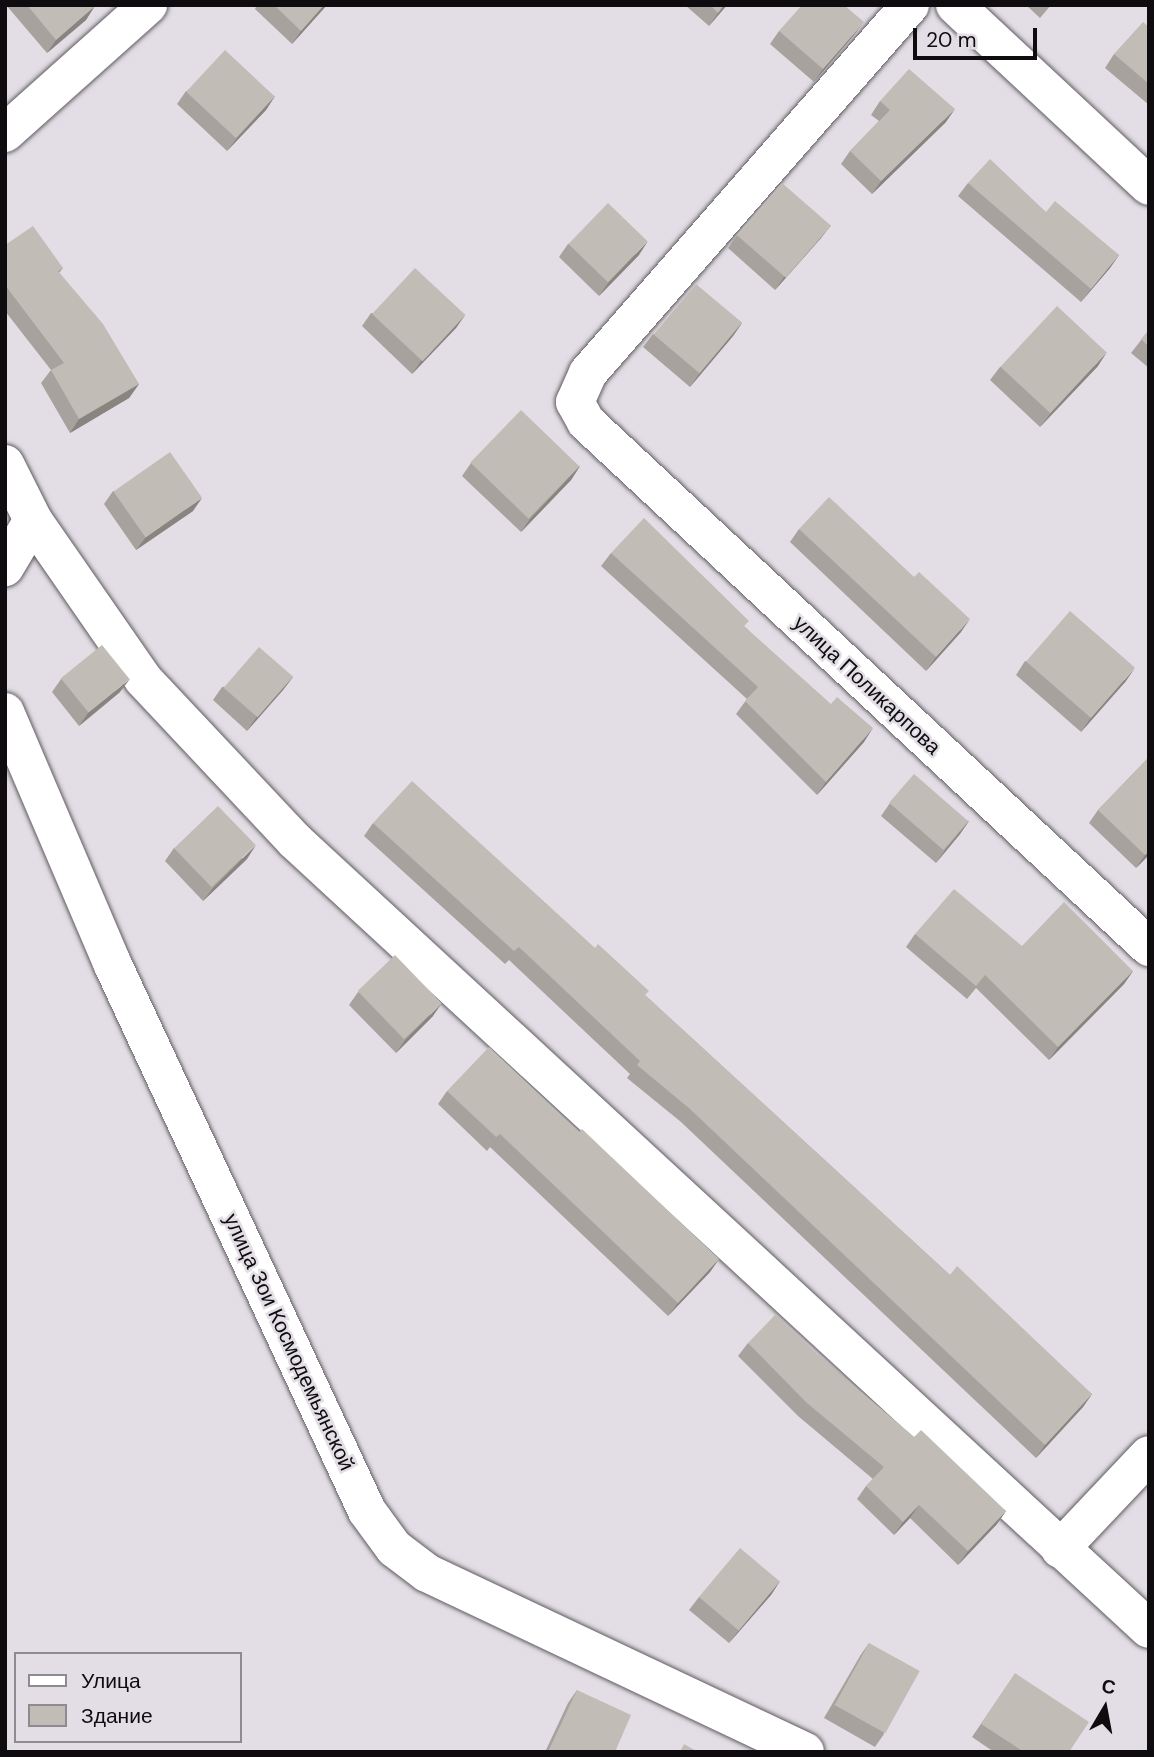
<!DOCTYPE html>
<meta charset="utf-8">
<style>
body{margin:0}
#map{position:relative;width:1154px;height:1757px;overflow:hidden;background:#e3dee5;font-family:"DM Sans",sans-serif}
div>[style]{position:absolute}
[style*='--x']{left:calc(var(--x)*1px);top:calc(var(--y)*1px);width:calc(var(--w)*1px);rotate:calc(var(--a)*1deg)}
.roads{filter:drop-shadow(0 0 2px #5f5b61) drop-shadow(0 0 2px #5f5b61)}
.minor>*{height:38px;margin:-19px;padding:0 19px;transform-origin:19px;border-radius:19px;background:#fff}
.wall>*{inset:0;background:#a7a29d}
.shaded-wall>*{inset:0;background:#88847f}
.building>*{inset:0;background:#c2bcb6;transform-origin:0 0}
span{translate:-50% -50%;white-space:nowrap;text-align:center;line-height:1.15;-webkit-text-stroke:5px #e3dee5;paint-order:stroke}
.street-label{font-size:21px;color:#0e0c0f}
.frame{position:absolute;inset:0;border:7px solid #0e0c0f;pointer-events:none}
.legend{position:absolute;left:14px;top:1652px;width:228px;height:91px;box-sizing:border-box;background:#e3dee5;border:2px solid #8e8a8f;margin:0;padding:9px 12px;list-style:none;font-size:21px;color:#0e0c0f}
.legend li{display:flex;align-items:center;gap:14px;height:35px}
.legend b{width:35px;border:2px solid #8e8a8f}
.north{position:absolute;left:1070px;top:1673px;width:70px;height:70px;-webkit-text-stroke:5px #e3dee5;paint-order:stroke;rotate:10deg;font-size:19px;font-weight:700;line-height:28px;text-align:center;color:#0e0c0f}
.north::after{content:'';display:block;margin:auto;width:24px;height:32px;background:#0e0c0f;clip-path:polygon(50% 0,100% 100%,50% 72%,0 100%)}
.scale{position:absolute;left:913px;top:28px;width:124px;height:32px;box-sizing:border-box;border:4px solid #0e0c0f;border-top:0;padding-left:9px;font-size:21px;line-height:24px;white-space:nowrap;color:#0e0c0f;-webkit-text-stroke:5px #e3dee5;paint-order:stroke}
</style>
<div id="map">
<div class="roads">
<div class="minor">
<i style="--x:910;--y:5;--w:489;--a:131.2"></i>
<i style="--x:588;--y:373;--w:32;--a:114"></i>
<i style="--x:575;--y:402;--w:23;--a:61"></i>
<i style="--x:586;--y:422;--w:770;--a:43"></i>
<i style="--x:955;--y:5;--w:265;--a:43"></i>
<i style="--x:5;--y:133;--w:192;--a:-41.8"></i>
<i style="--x:5;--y:464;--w:63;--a:63.4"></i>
<i style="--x:33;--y:520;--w:55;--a:120.8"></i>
<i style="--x:33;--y:520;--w:193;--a:55.3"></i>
<i style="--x:143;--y:679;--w:221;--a:46.8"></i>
<i style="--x:294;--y:840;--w:1163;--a:42.7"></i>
<i style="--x:5;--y:712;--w:273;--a:66.9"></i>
<i style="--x:112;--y:963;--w:604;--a:65.05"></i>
<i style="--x:367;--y:1511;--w:46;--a:53.9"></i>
<i style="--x:394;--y:1548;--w:41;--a:37.1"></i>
<i style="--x:427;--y:1573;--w:418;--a:25.3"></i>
<i style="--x:1060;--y:1549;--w:129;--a:-46.6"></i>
</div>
</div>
<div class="wall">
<i style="clip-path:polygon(6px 5px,94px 5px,86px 20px,47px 53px)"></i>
<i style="clip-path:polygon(257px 5px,327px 5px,292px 44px,255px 9px)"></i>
<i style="clip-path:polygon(685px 5px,727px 5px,709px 26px)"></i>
<i style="clip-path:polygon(1026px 5px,1051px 5px,1040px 18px)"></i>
<i style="clip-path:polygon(1149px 27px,1149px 105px,1105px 68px,1114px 54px)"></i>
<i style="clip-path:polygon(779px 31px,854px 35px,814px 82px,770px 44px)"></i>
<i style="clip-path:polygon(186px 91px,275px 96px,266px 110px,227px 151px,177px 104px)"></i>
<i style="clip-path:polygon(880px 101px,946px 122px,872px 194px,841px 164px,850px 151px,879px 121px,871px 115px)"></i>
<i style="clip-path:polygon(968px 183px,1046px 212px,1119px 255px,1110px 268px,1081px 302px,958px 196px)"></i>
<i style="clip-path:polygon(831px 225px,821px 238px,775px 290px,728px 248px,737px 235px)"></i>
<i style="clip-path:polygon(568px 244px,639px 255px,599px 296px,559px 257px)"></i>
<i style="clip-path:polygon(5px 245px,63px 268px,59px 273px,139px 384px,129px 398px,70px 433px,41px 383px,51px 370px,5px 311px)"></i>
<i style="clip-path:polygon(371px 313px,465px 315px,456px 328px,412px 374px,362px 326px)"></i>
<i style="clip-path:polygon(742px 323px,733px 336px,690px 387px,643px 347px,653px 334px)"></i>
<i style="clip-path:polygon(1149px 330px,1149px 368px,1131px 353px)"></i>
<i style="clip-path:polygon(1098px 366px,1040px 427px,990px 380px,1000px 367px)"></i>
<i style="clip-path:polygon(471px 463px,580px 466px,571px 480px,521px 532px,462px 476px)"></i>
<i style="clip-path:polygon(113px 491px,193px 511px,136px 550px,104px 504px)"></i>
<i style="clip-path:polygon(799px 529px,914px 577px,961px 632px,926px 671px,790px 542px)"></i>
<i style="clip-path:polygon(611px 553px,745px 627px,864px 742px,817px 795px,736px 714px,747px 699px,601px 566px)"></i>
<i style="clip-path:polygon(1025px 661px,1126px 681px,1081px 732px,1016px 675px)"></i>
<i style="clip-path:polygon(293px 677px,283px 690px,247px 731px,213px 700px,222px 687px)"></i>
<i style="clip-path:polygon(61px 679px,120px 692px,79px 726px,52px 692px)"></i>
<i style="clip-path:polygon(1149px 757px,1149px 855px,1136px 868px,1089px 823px,1098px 810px)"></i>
<i style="clip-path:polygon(890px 803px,969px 821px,960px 834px,936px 863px,881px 816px)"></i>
<i style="clip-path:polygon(373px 823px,646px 996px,950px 1275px,1092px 1394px,1083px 1407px,1036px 1458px,681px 1122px,627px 1078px,630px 1074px,509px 960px,505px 964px,364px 836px)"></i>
<i style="clip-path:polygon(174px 848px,247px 859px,203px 901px,165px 861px)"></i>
<i style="clip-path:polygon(915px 934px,1022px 946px,1133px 971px,1124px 984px,1049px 1060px,976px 988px,967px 999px,906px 947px)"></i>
<i style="clip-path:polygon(358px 992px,433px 1016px,396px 1053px,349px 1005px)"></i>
<i style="clip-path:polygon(447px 1091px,579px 1132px,719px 1259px,710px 1272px,668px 1316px,490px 1147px,487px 1151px,438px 1104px)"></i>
<i style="clip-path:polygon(748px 1343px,818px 1355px,914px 1437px,1006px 1511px,997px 1524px,958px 1565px,910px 1518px,894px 1535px,857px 1499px,866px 1486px,873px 1479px,798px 1416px,738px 1356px)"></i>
<i style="clip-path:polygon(780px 1581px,771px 1595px,729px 1643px,689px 1610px,699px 1597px)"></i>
<i style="clip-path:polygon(869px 1643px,884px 1734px,875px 1747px,824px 1718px,860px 1656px)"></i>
<i style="clip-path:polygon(1006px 1687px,1069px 1752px,994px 1752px,972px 1737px)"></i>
<i style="clip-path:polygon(577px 1690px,615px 1752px,545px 1752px,568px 1703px)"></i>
</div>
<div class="shaded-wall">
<i style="clip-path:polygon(324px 5px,327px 5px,292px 44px,301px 31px)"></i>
<i style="clip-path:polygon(724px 5px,727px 5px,709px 26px,718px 13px)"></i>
<i style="clip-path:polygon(95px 6px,86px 20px,47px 53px,56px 40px)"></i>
<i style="clip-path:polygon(864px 22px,854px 35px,814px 82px,823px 69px)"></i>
<i style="clip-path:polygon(275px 96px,266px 110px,227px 151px,237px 138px)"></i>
<i style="clip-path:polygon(955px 109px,946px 122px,872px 194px,881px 181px)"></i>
<i style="clip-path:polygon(831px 225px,821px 238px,775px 290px,784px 277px)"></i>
<i style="clip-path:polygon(648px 241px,639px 255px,599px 296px,608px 283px)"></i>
<i style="clip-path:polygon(1119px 255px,1110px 268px,1081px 302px,1091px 289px)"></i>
<i style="clip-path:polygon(465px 315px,456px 328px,412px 374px,421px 361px)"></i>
<i style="clip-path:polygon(742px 323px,733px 336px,690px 387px,699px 374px)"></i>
<i style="clip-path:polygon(1107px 352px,1098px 366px,1040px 427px,1050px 414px)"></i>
<i style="clip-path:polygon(139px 384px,129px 398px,70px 433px,79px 419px)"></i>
<i style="clip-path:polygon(580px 466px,571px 480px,521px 532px,530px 519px)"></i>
<i style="clip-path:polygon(202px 498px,193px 511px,136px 550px,146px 537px)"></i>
<i style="clip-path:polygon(970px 619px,961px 632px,926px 671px,936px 657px)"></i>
<i style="clip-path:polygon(1135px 668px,1126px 681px,1081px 732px,1090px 719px)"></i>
<i style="clip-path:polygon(293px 677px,283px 690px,247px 731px,256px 718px)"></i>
<i style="clip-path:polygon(130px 679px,120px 692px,79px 726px,88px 713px)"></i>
<i style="clip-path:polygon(873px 728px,864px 742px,817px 795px,826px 782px)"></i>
<i style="clip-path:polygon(969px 821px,960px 834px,936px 863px,945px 850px)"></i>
<i style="clip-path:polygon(256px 845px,247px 859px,203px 901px,213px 888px)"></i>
<i style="clip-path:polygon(1149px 851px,1149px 855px,1136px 868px,1145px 855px)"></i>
<i style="clip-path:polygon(1133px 971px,1124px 984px,1049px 1060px,1058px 1047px)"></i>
<i style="clip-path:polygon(442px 1003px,433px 1016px,396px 1053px,406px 1039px)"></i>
<i style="clip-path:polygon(719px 1259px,710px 1272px,668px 1316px,678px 1303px)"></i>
<i style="clip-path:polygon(1092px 1394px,1083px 1407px,1036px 1458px,1045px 1445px)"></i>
<i style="clip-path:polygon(919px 1505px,910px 1518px,894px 1535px,903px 1522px)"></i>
<i style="clip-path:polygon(1006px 1511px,997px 1524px,958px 1565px,968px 1551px)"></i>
<i style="clip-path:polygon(780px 1581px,771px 1595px,729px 1643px,739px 1630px)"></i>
</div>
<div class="building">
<i style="clip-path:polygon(27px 5px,94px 5px,95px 6px,56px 40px)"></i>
<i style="clip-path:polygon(274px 5px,324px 5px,301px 31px)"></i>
<i style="clip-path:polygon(710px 5px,724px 5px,718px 13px)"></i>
<i style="clip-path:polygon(802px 5px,844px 5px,864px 22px,823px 69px,779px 31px)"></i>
<i style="clip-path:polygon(1143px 22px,1149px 27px,1149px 84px,1114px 54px)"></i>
<i style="left:225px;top:50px;width:68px;height:57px;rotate:43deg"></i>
<i style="clip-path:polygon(909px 69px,955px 109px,881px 181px,850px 151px,890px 110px,880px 101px)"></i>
<i style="clip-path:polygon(990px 159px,1046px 212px,1055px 201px,1119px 255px,1091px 289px,968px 183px)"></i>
<i style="left:782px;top:183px;width:65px;height:69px;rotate:41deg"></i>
<i style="left:608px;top:203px;width:55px;height:57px;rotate:44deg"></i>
<i style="clip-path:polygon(33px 226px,63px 268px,58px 271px,103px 324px,139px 384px,79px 419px,51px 370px,64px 363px,5px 285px,5px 245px)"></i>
<i style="left:415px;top:268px;width:69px;height:63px;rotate:43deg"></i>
<i style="left:696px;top:284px;width:60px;height:66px;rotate:40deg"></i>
<i style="left:1057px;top:306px;width:68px;height:83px;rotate:43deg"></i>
<i style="clip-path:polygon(1149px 330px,1149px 347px,1141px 339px)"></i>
<i style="left:521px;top:410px;width:81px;height:73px;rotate:44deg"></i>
<i style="left:170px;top:452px;width:56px;height:69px;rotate:55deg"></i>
<i style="clip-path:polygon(829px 497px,914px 577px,919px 572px,970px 619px,936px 657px,799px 529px)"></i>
<i style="clip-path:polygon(644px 518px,749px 621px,744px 626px,831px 704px,837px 697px,873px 728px,826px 782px,745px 701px,758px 687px,611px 553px)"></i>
<i style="left:1070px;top:611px;width:86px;height:67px;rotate:41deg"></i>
<i style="left:102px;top:645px;width:44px;height:53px;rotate:51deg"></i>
<i style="left:259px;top:647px;width:45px;height:54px;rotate:41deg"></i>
<i style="clip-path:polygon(1149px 757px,1149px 851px,1145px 855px,1098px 810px)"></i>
<i style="left:914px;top:774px;width:72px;height:38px;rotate:41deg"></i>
<i style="clip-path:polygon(412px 781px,595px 948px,598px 944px,649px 991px,645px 995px,950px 1275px,957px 1266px,1092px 1394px,1045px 1445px,690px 1109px,637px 1065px,640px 1061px,519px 947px,514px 951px,373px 823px)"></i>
<i style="left:218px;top:806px;width:54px;height:61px;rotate:46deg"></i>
<i style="clip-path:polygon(954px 889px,1022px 946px,1064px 902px,1133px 971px,1058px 1047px,985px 975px,976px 986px,915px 934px)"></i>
<i style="left:395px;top:955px;width:67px;height:52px;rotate:46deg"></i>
<i style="clip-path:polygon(489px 1047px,579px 1132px,582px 1129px,719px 1259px,678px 1303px,500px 1134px,496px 1137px,447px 1091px)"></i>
<i style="clip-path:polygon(776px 1314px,818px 1355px,914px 1437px,921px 1430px,1006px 1511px,968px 1551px,919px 1505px,903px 1522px,866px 1486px,884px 1467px,807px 1403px,748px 1343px)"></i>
<i style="left:740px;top:1548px;width:52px;height:64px;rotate:40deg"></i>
<i style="left:869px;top:1643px;width:58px;height:71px;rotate:29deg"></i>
<i style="clip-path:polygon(1015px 1673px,1089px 1722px,1069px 1752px,1024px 1752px,981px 1724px)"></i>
<i style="clip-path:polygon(577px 1690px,631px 1715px,615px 1752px,548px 1752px)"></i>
<i style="clip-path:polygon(684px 1744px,698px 1752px,680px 1752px)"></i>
</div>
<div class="street-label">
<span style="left:867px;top:685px;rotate:43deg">улица Поликарпова</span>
<span style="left:289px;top:1342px;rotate:65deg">улица Зои Космодемьянской</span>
</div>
<div class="frame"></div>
<ul class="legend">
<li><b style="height:9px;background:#fff"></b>Улица</li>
<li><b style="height:19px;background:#c2bcb6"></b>Здание</li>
</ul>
<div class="north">С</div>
<div class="scale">20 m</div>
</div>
